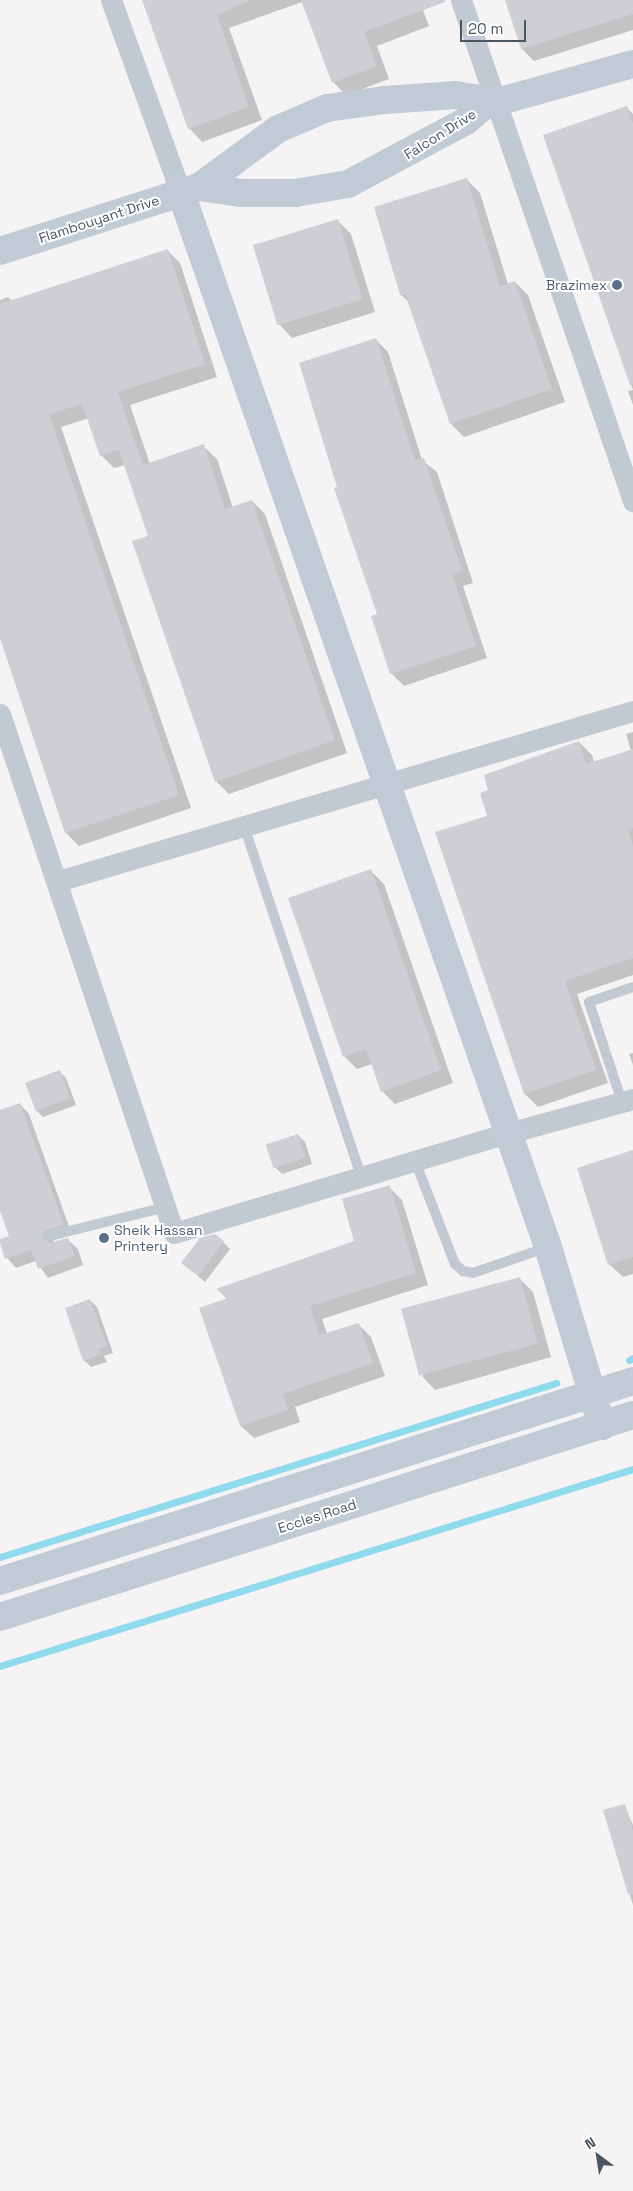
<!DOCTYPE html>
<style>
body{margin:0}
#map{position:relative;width:633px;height:2191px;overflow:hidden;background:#f5f3f3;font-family:"Space Grotesk",sans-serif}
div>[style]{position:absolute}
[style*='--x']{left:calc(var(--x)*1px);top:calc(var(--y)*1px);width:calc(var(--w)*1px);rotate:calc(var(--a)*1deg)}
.shadow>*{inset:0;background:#0003}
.stream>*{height:7px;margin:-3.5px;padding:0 3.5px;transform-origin:3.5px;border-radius:3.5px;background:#90daee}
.building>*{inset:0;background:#cdcfd5;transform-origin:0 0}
.lane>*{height:10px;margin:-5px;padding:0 5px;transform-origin:5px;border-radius:5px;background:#c1cad2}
.street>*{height:21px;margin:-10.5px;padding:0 10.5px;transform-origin:10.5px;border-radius:10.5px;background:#c1cad2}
.secondary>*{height:28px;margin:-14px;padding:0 14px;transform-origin:14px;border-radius:14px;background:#c1cbd6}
.dots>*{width:14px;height:14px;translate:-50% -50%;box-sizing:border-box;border:2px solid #fff;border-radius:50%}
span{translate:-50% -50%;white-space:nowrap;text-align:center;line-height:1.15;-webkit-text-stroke:4px #fff;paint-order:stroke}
.street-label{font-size:14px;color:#4a5661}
.service-label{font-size:14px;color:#4e5e75}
.right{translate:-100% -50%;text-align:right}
.left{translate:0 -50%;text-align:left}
.north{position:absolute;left:573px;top:2131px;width:50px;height:50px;-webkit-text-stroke:4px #fff;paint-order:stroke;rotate:329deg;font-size:14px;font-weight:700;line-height:20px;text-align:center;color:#4a5661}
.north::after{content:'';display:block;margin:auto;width:18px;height:22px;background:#4a5661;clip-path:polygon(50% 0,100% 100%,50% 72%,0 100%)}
.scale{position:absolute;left:460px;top:20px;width:66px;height:22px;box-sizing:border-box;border:2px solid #4a5661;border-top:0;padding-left:6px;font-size:15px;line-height:18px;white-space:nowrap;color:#4a5661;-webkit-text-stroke:4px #fff;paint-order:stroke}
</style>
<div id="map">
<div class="shadow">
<i style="clip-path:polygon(143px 0,419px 0,429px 26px,377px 46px,389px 79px,346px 95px,333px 82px,302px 2px,229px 28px,262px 120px,202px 142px,189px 128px)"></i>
<i style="clip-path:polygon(506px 0,633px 0,633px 30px,534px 61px,522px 49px)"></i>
<i style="clip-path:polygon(627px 108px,633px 114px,633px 405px,628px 391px,633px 390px,544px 136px)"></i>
<i style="clip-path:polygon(467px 180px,480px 193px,508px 284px,515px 282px,528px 295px,565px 402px,464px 437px,451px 424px,410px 303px,401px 295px)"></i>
<i style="clip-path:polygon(338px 221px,351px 234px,375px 312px,292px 338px,279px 324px)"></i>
<i style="clip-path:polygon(167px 250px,180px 263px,217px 377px,130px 405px,150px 464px,203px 446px,217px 459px,233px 508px,252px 501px,265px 514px,347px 753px,229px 794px,216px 781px,149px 536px,125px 465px,114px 468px,101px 455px,89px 418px,61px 427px,191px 808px,79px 846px,66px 833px,0 636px,0 300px,8px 297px,12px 301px)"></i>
<i style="clip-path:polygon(376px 340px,388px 352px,422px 460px,437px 472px,473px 583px,463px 586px,487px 658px,404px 686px,391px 673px,378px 615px,339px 487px)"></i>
<i style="clip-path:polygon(633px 732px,633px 975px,577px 994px,608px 1083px,538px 1107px,525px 1094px,436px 833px,489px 816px,579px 742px,592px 755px,594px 763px,631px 751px,626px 734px)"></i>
<i style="clip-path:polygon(371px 871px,384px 884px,453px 1083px,395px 1104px,382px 1091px,372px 1064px,357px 1069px,344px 1056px)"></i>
<i style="clip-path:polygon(633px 1053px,633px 1065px,629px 1054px)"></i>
<i style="clip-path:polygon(59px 1071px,66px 1078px,76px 1105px,43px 1117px,36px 1110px)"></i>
<i style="clip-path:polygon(20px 1104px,29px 1114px,72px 1235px,54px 1240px,53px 1243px,68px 1240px,78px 1249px,83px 1265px,48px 1278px,36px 1261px,16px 1268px,7px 1258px,10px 1237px,0 1208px,0 1111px)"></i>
<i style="clip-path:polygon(298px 1135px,305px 1142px,312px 1164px,282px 1174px,275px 1167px)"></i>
<i style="clip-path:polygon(633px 1151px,633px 1274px,623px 1277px,609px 1264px)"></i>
<i style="clip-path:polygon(389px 1187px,402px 1200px,428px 1285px,322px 1319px,327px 1334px,359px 1325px,371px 1337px,385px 1376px,295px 1407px,300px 1422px,254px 1438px,241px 1426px,201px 1309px,228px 1300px,218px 1290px,355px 1241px)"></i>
<i style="clip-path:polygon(223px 1242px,230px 1249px,205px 1282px,183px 1263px)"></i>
<i style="clip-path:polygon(520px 1279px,533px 1292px,551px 1357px,435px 1390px,422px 1376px)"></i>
<i style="clip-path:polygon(90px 1300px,97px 1307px,113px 1353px,104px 1356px,107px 1362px,91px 1367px,84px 1360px)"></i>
<i style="clip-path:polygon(624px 1805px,633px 1825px,633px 1905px,605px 1811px)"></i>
</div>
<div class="stream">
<i style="--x:629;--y:1360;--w:4;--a:-27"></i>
<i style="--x:0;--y:1557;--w:583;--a:-17.38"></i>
<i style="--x:0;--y:1666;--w:663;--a:-17.29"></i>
</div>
<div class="building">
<i style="clip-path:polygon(142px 0,251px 0,217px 15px,249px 107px,188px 129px)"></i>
<i style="clip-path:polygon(301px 0,445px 0,445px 2px,364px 32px,377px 66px,332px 83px)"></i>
<i style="clip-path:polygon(505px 0,633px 0,633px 14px,521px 49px)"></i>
<i style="clip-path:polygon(627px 106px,633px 124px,633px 384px,630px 385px,543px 135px)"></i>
<i style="clip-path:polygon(467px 178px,500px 286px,515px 281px,552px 389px,450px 424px,405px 294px,400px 295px,374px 207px)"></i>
<i style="left:338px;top:219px;width:84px;height:89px;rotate:73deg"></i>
<i style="clip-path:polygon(168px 249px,205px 364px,118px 392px,143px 465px,204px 444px,225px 509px,252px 500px,335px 740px,215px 782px,132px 541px,148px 536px,119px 450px,100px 456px,82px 404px,49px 414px,179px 795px,65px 833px,0 638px,0 304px)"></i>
<i style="clip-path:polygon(376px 338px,415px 461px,424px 458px,462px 570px,452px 574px,476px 646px,390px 674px,371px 616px,377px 614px,334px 488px,337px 487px,299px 363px)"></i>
<i style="clip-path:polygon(579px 741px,586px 764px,633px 749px,633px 828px,628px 829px,633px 846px,633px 958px,565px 981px,596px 1070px,524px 1094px,435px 832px,487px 816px,480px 793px,488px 790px,484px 775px)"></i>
<i style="clip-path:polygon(371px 869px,441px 1070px,381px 1092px,366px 1049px,343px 1057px,288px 898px)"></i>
<i style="left:60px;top:1070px;width:30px;height:37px;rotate:70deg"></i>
<i style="clip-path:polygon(20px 1103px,64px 1225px,45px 1231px,42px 1238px,50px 1243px,68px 1238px,75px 1256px,38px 1269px,31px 1250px,5px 1259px,0 1243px,0 1239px,9px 1236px,0 1211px,0 1110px)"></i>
<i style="left:298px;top:1134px;width:25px;height:34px;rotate:72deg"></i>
<i style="clip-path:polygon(633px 1150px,633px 1257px,608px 1265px,577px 1168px)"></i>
<i style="clip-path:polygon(390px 1185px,416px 1273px,310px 1306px,319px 1335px,359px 1323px,373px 1363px,283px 1394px,288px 1410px,240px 1426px,199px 1308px,228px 1298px,216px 1289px,354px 1241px,342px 1199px)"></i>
<i style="clip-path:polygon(215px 1234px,224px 1241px,198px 1276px,181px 1263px,200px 1238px)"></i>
<i style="left:520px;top:1277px;width:69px;height:123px;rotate:75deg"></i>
<i style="clip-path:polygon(90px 1299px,107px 1346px,98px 1349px,101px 1354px,83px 1361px,65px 1308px)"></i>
<i style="clip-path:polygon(625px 1804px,633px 1831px,633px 1894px,628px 1894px,603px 1810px)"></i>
</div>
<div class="lane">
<i style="--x:244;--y:826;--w:369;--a:71.5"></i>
<i style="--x:622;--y:1102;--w:105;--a:-108.3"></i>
<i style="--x:589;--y:1002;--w:46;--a:-18.8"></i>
<i style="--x:415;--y:1161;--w:110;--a:68.8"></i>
<i style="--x:455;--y:1264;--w:11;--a:41"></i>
<i style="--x:463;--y:1271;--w:10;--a:11"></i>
<i style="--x:473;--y:1273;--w:79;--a:-19.1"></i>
<i style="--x:49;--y:1236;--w:121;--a:-13.9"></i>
</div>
<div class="street">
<i style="--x:111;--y:0;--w:205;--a:70.1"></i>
<i style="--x:461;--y:0;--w:530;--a:71.05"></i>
<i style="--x:0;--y:714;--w:547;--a:71.47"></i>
<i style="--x:174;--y:1233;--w:349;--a:-16.7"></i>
<i style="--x:508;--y:1133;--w:130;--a:-15.2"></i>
<i style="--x:58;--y:881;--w:600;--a:-16.47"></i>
</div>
<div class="secondary">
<i style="--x:199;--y:187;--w:42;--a:8.1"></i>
<i style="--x:241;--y:193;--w:54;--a:0"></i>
<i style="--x:295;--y:193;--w:54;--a:-9.6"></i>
<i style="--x:348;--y:184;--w:134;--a:-28.1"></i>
<i style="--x:466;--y:121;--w:30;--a:-41"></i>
<i style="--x:181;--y:193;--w:1116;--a:70.8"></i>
<i style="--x:548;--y:1247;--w:187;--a:73.2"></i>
<i style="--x:0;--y:251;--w:209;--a:-17.8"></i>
<i style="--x:199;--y:187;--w:98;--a:-36.3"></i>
<i style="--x:278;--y:129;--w:53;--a:-23.2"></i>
<i style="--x:327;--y:108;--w:59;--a:-7.9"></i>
<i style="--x:385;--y:100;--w:71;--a:-4"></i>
<i style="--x:456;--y:95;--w:42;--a:9.7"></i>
<i style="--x:497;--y:102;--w:141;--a:-15.6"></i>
<i style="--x:0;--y:1581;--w:664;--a:-17.53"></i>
<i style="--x:0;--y:1617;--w:664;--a:-17.7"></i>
</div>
<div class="dots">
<i style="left:617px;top:285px;background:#5c6f8a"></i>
<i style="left:104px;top:1238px;background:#5c6f8a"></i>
</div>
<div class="street-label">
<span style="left:440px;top:134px;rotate:-32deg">Falcon Drive</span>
<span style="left:99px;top:219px;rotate:-18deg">Flambouyant Drive</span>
<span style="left:317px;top:1516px;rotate:-18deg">Eccles Road</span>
</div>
<div class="service-label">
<span class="right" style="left:607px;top:285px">Brazimex</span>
<span class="left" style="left:114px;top:1238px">Sheik Hassan<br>Printery</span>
</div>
<div class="north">N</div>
<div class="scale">20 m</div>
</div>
